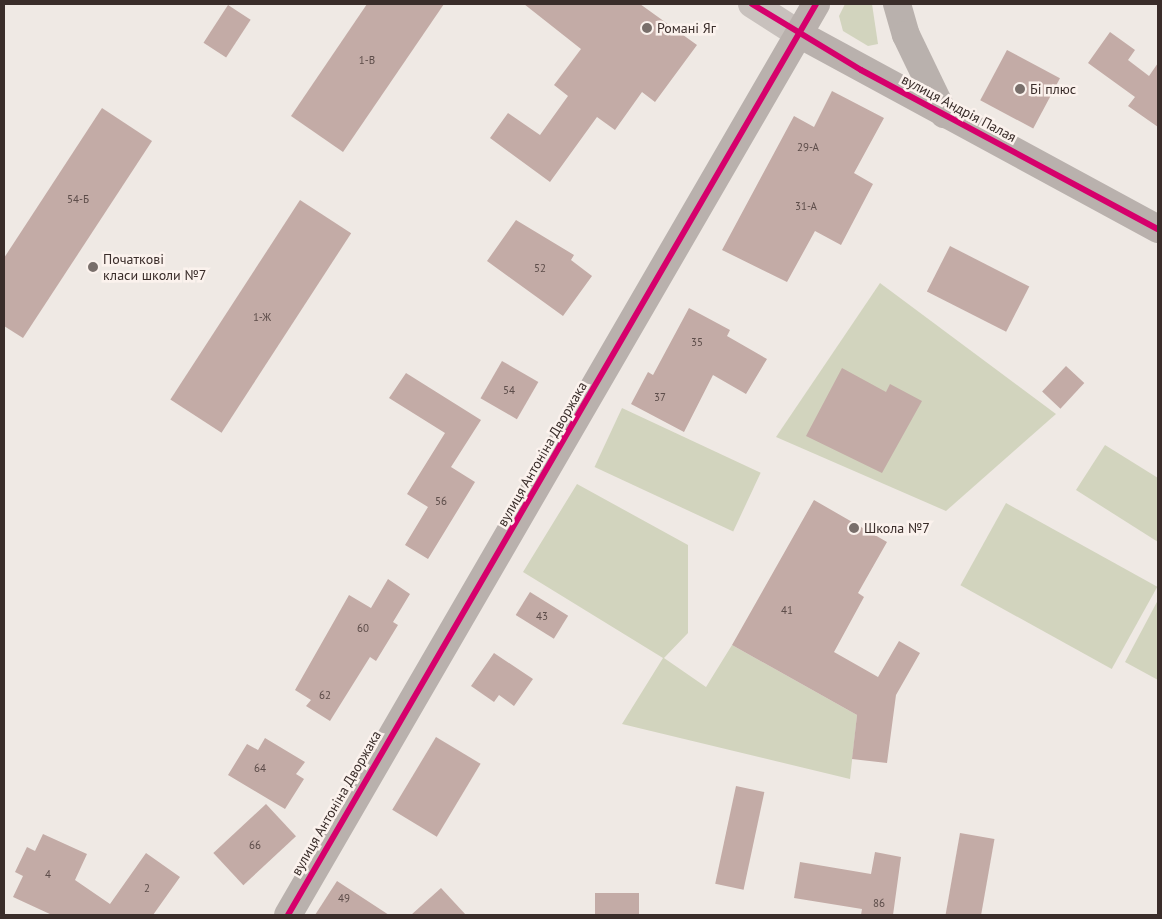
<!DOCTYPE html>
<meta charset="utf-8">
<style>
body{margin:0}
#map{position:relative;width:1162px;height:919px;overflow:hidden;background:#efe9e4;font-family:"PT Sans",sans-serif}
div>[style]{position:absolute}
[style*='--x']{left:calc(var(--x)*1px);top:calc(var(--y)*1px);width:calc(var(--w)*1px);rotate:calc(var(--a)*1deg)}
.green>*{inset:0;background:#d2d4be;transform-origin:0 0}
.building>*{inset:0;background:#c3aba6;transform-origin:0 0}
.street>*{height:28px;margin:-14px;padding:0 14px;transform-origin:14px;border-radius:14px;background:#c8c1bd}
.secondary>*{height:28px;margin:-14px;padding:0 14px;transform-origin:14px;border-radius:14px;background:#b9b1ad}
.cycleway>*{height:6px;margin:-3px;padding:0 3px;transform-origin:3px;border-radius:3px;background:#d6006c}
.dots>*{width:14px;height:14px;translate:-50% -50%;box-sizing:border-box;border:2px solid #fbf2ed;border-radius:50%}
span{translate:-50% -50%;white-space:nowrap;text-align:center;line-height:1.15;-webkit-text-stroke:5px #fbf2ed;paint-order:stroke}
.number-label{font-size:11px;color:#5c4c49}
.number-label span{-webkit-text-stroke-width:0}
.poi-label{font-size:14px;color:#3a2d2a}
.left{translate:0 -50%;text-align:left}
.street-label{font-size:14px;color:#3a2d2a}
.frame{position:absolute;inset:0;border:5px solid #3a2d2a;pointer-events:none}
</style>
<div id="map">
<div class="green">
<i style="clip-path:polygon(845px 4px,872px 4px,878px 44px,868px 46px,843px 31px,839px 16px)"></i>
<i style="clip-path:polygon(880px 283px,1056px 414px,946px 511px,776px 437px)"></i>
<i style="left:622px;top:408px;width:153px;height:65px;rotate:25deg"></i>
<i style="clip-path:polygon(1105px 445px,1158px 478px,1158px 542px,1076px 490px)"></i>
<i style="clip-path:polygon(577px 484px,688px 545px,688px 633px,664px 658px,706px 687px,732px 645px,857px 715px,850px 779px,622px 724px,663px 658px,523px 572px)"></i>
<i style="left:1006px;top:503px;width:173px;height:94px;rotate:29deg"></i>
<i style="clip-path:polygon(1158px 600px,1158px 680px,1125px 662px)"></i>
</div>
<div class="building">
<i style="clip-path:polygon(367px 4px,444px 4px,343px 152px,291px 116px)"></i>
<i style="clip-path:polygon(524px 4px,640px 4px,697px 45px,655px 102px,642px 92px,615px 130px,597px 117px,550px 182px,490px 138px,508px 113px,540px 135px,568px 96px,554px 85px,581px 49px)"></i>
<i style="left:228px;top:5px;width:27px;height:45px;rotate:33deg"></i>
<i style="clip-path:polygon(1110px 32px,1135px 50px,1128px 60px,1149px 76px,1158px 63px,1158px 127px,1128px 106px,1135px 97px,1088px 63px)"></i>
<i style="left:1007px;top:50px;width:60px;height:57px;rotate:28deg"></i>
<i style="clip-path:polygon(832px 91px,884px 118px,854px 173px,873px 184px,841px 245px,815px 231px,787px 282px,722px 250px,794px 116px,814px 127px)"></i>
<i style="clip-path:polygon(102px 108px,152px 141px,23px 338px,4px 326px,4px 258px)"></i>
<i style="left:300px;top:200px;width:61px;height:238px;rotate:33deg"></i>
<i style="clip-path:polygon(516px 220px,574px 255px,571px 260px,592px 276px,563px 316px,487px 261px)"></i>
<i style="left:950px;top:246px;width:89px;height:51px;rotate:27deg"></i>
<i style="clip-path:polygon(689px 308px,730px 330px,727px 336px,767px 359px,746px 394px,713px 375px,684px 432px,631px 404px,648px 372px,653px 375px)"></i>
<i style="left:502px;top:361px;width:42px;height:43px;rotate:30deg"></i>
<i style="left:1066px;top:366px;width:25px;height:35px;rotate:43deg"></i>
<i style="clip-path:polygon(842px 368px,886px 392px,890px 384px,922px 401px,882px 473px,806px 436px)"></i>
<i style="clip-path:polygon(406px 373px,481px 420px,451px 467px,475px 482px,428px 559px,405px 545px,428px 507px,407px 494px,445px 433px,389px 398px)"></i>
<i style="clip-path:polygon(814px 500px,887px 542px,858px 593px,864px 597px,834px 652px,878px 677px,899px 641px,920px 653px,896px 695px,887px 763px,852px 759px,857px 715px,732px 645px)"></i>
<i style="clip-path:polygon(388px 579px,410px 594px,393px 622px,398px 625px,376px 661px,370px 657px,330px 721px,306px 706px,311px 700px,295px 690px,349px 595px,371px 608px)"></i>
<i style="left:530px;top:592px;width:45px;height:27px;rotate:32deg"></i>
<i style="clip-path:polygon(494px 653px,533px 679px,514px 706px,499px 695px,494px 702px,471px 686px)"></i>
<i style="left:436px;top:737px;width:52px;height:85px;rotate:31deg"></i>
<i style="clip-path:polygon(265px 738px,305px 762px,296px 774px,304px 779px,285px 809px,228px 775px,247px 744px,258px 750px)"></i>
<i style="left:736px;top:786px;width:29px;height:100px;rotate:12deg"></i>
<i style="left:266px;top:804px;width:44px;height:72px;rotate:47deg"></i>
<i style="left:960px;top:833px;width:35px;height:83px;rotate:10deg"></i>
<i style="clip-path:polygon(43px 834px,87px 854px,75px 880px,110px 904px,146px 853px,180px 877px,153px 915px,52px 915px,13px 897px,23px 876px,15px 872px,27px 847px,35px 851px)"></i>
<i style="clip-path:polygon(875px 852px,901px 857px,893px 915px,861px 915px,862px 909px,794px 898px,800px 862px,871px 874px)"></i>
<i style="clip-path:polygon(337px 881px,389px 915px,315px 915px)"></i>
<i style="clip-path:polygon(441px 888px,466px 915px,411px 915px)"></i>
<i style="left:595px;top:893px;width:44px;height:22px"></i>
</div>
<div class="street">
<i style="--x:752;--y:4;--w:56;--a:32.6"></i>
</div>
<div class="secondary">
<i style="--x:897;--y:4;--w:32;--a:74"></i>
<i style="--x:906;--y:35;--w:88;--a:64.3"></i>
<i style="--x:799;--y:34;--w:409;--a:28.5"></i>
<i style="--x:288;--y:915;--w:1053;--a:-59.9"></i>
</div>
<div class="cycleway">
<i style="--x:752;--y:4;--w:127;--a:31.2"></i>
<i style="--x:861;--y:70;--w:337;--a:28.2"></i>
<i style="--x:288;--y:915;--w:1053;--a:-59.9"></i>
</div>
<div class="dots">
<i style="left:647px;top:28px;background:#796f6b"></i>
<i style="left:1020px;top:89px;background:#796f6b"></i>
<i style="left:93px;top:267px;background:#796f6b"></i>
<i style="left:854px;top:528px;background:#796f6b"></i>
</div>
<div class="number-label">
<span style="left:367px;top:60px">1-В</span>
<span style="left:808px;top:147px">29-А</span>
<span style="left:78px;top:199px">54-Б</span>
<span style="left:806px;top:206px">31-А</span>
<span style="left:540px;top:268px">52</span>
<span style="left:262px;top:317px">1-Ж</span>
<span style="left:697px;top:342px">35</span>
<span style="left:509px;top:390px">54</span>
<span style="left:660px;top:397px">37</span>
<span style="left:441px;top:501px">56</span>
<span style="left:787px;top:610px">41</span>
<span style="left:542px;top:616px">43</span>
<span style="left:363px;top:628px">60</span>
<span style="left:325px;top:695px">62</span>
<span style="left:260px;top:768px">64</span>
<span style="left:255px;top:845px">66</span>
<span style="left:48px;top:874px">4</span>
<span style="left:147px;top:888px">2</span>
<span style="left:344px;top:898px">49</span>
<span style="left:879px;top:903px">86</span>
</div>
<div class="poi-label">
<span class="left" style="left:657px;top:28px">Романі Яг</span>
<span class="left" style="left:1030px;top:89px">Бі плюс</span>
<span class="left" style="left:103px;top:267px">Початкові<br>класи школи №7</span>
<span class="left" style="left:864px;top:528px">Школа №7</span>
</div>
<div class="street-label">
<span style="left:959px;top:108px;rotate:28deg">вулиця Андрія Палая</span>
<span style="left:542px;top:454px;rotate:-60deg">вулиця Антоніна Дворжака</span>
<span style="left:336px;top:803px;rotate:-60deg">вулиця Антоніна Дворжака</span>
</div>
<div class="frame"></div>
</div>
